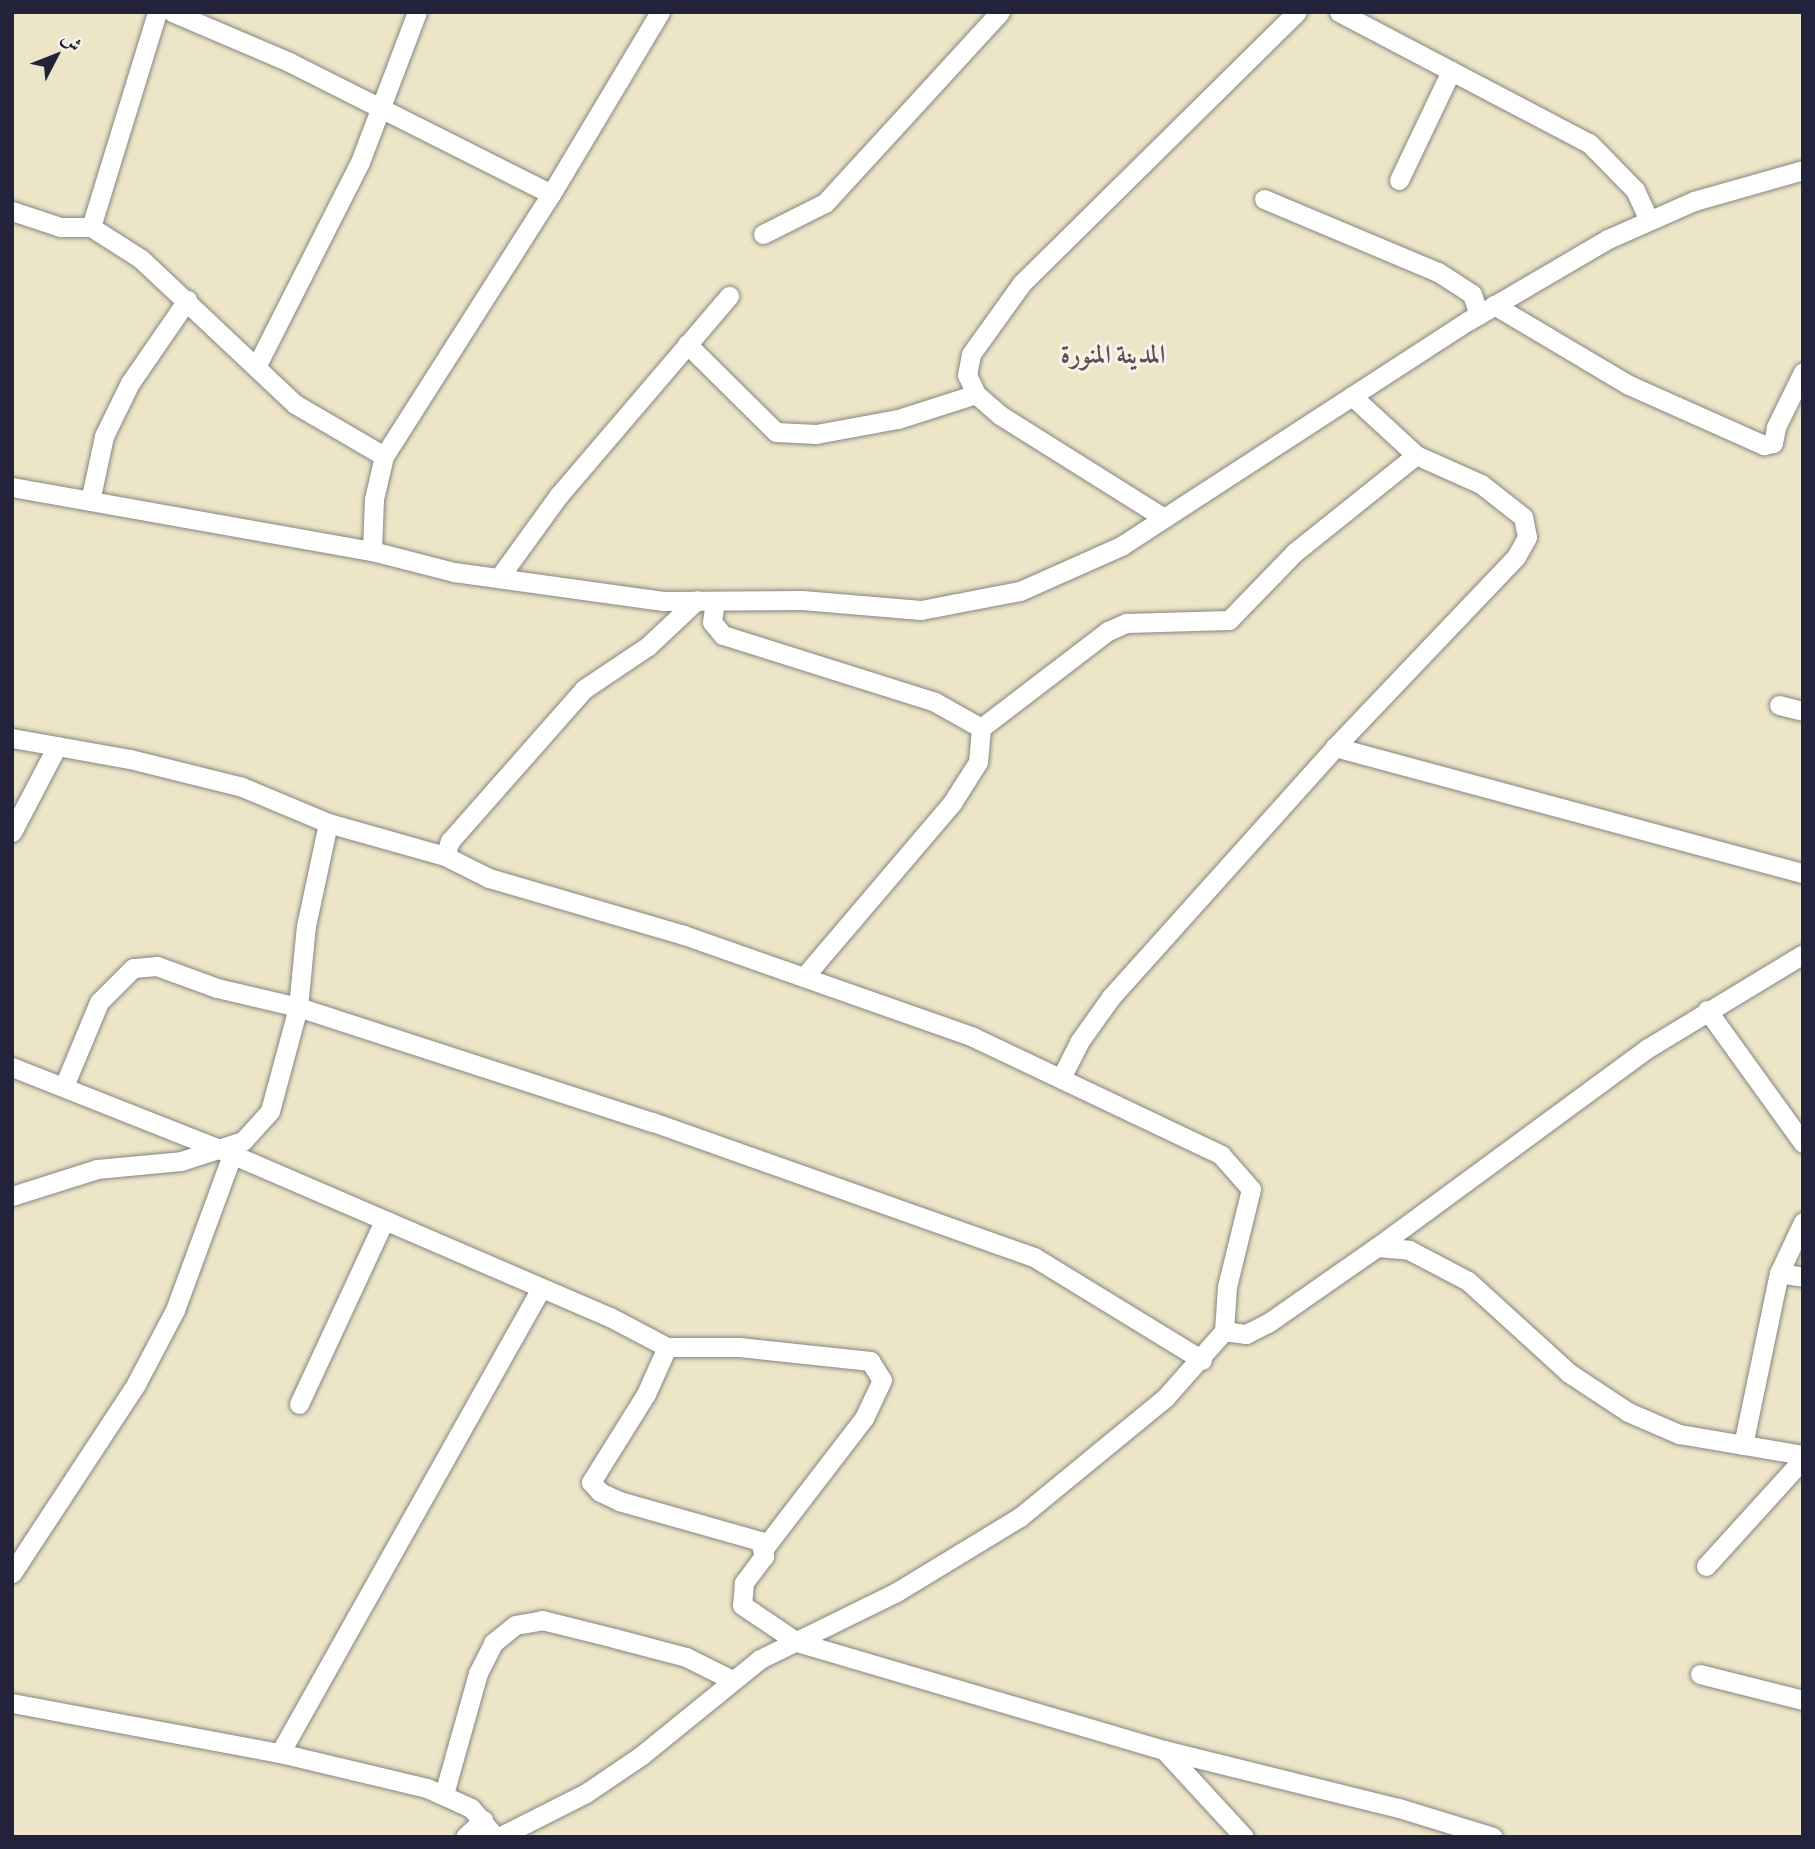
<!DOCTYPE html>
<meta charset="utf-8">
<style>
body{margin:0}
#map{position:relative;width:1815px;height:1849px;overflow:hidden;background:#ece5c7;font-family:"IM FELL Great Primer",Amiri,serif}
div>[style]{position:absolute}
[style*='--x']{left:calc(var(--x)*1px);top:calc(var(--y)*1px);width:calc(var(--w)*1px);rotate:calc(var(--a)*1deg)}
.roads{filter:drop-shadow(0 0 2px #878481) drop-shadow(0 0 2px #878481)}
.street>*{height:19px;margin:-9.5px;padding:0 9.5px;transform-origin:9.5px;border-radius:9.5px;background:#fff}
span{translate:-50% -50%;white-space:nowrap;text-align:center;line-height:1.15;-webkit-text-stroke:6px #f7f3e8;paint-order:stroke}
.neighbourhood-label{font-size:26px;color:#5f4c57;font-weight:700}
.frame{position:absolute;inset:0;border:14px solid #22223b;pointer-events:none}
.north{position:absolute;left:21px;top:21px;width:70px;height:70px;-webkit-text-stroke:5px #f7f3e8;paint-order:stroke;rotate:48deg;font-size:19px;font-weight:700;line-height:28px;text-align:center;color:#22223b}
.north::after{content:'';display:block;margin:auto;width:24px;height:32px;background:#22223b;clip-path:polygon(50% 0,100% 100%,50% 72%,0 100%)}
</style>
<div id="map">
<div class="roads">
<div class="street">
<i style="--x:172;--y:12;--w:127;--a:23.1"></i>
<i style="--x:289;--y:62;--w:293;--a:26.7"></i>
<i style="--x:660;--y:12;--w:212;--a:120.9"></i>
<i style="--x:551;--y:194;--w:311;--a:122.5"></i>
<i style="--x:384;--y:456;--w:44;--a:103.1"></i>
<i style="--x:374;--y:499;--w:52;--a:92.2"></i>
<i style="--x:372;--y:551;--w:85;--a:14.4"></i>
<i style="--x:454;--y:572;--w:211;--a:7.9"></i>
<i style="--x:663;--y:601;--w:139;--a:-0.4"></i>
<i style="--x:802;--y:600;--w:119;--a:4.8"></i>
<i style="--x:921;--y:610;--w:101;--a:-10.9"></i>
<i style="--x:1020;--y:591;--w:111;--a:-24"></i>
<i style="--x:1121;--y:546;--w:414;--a:-33"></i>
<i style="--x:1468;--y:321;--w:162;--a:-30.4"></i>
<i style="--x:1608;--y:239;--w:94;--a:-23.8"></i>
<i style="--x:1694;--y:201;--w:113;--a:-15.9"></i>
<i style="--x:1339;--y:12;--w:282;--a:27.7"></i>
<i style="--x:1589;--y:143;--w:66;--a:45.6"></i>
<i style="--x:1635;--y:190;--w:33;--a:65"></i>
<i style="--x:1399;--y:180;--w:121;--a:-64.5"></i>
<i style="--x:1264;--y:199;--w:189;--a:22.8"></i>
<i style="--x:1438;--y:272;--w:40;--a:32.9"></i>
<i style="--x:1472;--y:294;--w:22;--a:72"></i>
<i style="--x:12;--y:211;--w:51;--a:18.4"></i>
<i style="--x:60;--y:227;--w:31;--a:0"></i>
<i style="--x:91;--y:227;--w:225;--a:-72.9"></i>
<i style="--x:91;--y:227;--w:59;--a:32.6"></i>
<i style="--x:141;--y:259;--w:212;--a:43.3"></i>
<i style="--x:295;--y:404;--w:103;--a:30.3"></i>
<i style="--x:763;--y:234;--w:69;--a:-26.6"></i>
<i style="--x:825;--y:203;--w:259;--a:-47.5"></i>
<i style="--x:1494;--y:305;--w:157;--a:30.7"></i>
<i style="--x:1629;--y:385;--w:148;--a:24"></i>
<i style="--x:1764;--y:445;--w:9;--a:-13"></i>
<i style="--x:1773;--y:443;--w:16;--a:-79"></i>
<i style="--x:1776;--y:427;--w:61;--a:-63.9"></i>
<i style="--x:687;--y:344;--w:125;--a:44.7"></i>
<i style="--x:776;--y:432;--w:40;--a:2.9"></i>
<i style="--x:816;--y:434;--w:83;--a:-10.4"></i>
<i style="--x:898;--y:419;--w:82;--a:-17.8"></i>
<i style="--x:256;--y:367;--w:230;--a:-63.1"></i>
<i style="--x:360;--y:162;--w:160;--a:-69.2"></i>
<i style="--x:12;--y:487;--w:366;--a:10.1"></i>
<i style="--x:90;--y:501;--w:66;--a:-77.8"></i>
<i style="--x:104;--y:436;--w:59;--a:-63.9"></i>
<i style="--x:130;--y:383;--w:101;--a:-55.5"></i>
<i style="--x:1164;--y:518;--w:194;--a:-147.9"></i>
<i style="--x:1000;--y:415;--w:32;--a:-139"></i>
<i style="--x:976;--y:394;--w:21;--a:-115"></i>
<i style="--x:967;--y:375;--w:21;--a:-79"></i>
<i style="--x:971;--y:354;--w:87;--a:-54.3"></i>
<i style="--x:1022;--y:283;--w:386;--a:-44.6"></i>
<i style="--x:501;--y:575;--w:99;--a:-54.1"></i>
<i style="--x:559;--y:495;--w:262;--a:-49.5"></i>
<i style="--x:715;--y:601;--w:21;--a:98"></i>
<i style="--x:712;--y:622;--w:17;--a:50"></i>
<i style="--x:723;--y:635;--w:222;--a:17.5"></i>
<i style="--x:935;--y:702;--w:53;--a:29.5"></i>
<i style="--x:981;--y:728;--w:34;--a:95"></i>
<i style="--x:978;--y:762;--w:49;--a:122.4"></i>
<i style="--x:952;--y:803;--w:228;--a:130.4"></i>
<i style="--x:1779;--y:705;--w:25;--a:14"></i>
<i style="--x:981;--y:728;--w:160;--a:-37.4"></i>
<i style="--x:1108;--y:631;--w:20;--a:-24"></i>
<i style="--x:1126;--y:623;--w:103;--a:-1.7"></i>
<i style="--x:1229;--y:620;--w:95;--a:-45.9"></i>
<i style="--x:1295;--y:552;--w:155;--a:-38.7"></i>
<i style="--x:1416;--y:455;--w:87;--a:-137.3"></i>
<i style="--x:12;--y:738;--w:120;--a:10.1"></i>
<i style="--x:130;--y:759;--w:115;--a:14"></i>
<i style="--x:242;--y:787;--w:93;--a:22.7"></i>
<i style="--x:1335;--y:747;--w:485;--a:15.1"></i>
<i style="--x:12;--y:832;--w:97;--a:-62.4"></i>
<i style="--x:445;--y:856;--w:16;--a:-72"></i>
<i style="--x:450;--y:841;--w:203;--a:-48.6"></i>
<i style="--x:584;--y:689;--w:77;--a:-33.9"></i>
<i style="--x:648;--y:646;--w:67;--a:-43.2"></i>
<i style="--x:1707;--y:1010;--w:164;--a:54.2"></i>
<i style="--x:12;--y:1067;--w:226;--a:21.6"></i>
<i style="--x:222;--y:1150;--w:422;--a:23.3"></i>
<i style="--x:610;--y:1317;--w:64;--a:27.8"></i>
<i style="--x:667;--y:1347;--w:51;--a:114.1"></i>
<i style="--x:646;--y:1394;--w:104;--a:122"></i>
<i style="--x:591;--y:1482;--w:13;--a:48"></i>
<i style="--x:600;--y:1492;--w:21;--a:25"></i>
<i style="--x:619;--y:1501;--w:147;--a:15.8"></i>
<i style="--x:760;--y:1541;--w:16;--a:75"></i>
<i style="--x:764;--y:1556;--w:34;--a:127"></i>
<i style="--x:744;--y:1583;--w:22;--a:95"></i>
<i style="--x:742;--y:1605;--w:66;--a:33.9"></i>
<i style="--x:797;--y:1642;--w:383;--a:16.4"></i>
<i style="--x:1164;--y:1750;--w:242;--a:13.9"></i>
<i style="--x:1399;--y:1808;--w:98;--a:17.1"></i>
<i style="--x:1062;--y:1076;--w:38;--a:-63"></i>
<i style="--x:1079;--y:1042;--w:55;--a:-54.6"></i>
<i style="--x:1111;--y:997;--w:336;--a:-48.1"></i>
<i style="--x:1335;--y:747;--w:262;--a:-46.4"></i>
<i style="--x:1516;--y:557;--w:23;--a:-61"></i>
<i style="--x:1527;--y:537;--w:20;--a:-101"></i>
<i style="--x:1523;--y:517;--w:53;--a:-141.8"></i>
<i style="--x:1481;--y:484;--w:71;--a:-156"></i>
<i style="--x:12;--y:1196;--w:89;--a:-17.6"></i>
<i style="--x:97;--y:1169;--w:84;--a:-5.4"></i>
<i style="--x:181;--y:1161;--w:65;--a:-17.9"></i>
<i style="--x:243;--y:1141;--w:40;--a:-48"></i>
<i style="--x:270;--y:1111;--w:108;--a:-74.9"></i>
<i style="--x:298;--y:1007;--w:83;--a:-166.8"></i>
<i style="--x:217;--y:988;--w:64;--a:-159.9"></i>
<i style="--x:157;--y:966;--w:24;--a:175"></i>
<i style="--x:133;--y:968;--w:48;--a:135"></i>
<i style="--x:99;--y:1002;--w:91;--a:112.6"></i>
<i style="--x:1803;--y:1222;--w:56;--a:115.2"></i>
<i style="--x:1779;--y:1273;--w:24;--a:9"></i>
<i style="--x:1377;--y:1247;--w:336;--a:-36.3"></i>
<i style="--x:1648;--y:1048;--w:181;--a:-31.2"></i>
<i style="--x:667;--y:1347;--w:72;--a:0"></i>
<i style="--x:739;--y:1347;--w:132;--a:6.1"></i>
<i style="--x:870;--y:1361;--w:22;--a:58"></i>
<i style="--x:882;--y:1380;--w:42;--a:115.3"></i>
<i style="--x:864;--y:1418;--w:163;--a:127.5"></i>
<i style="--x:1202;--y:1360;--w:197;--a:-148.5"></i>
<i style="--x:1034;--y:1257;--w:405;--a:-160.5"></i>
<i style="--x:652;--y:1122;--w:372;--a:-162"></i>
<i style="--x:298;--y:1007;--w:81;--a:-84.4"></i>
<i style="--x:306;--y:926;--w:105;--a:-77.9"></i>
<i style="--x:328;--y:823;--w:122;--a:15.8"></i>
<i style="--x:445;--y:856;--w:49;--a:26.6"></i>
<i style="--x:489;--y:878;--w:203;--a:16.3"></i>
<i style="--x:684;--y:935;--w:306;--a:19.4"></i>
<i style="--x:973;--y:1037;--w:275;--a:25.4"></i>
<i style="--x:1221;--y:1155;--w:45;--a:48.6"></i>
<i style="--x:1251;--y:1189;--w:101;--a:103.8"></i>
<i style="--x:1227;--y:1287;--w:44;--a:93.9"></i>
<i style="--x:299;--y:1404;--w:202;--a:-65.1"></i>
<i style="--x:1743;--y:1445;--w:176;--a:-78.2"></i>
<i style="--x:1706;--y:1566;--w:144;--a:-47.8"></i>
<i style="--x:12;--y:1573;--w:226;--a:-56.7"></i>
<i style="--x:136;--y:1384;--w:84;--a:-62.2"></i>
<i style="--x:175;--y:1310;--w:165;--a:-69.8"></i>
<i style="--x:1700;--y:1674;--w:106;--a:14.2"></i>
<i style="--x:12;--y:1703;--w:273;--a:10.6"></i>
<i style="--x:280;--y:1753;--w:151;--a:13.4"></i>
<i style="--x:427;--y:1788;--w:48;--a:24.4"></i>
<i style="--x:471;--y:1808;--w:38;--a:50"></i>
<i style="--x:1164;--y:1750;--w:118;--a:47.4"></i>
<i style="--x:280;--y:1753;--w:531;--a:-60.68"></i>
<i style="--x:444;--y:1794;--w:126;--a:-74.3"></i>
<i style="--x:478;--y:1673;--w:34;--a:-63"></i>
<i style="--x:493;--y:1643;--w:28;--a:-39"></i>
<i style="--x:515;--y:1625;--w:27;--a:-10"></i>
<i style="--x:542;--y:1620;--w:74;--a:14"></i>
<i style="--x:614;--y:1638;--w:74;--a:14.8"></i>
<i style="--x:686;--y:1657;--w:51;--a:26.6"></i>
<i style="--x:465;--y:1837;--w:25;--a:-43"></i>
<i style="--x:499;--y:1837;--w:97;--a:-26.8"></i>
<i style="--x:586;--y:1793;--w:68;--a:-34.2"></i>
<i style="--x:642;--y:1755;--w:152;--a:-39.1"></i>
<i style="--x:760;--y:1659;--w:150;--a:-26.1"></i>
<i style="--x:895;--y:1593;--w:146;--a:-31.3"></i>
<i style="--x:1020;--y:1517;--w:188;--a:-39.4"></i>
<i style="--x:1165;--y:1398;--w:89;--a:-48.6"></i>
<i style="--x:1224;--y:1331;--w:22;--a:8"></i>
<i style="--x:1246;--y:1334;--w:25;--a:-27"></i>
<i style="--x:1268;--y:1323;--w:133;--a:-34.9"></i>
<i style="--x:1377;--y:1247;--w:32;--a:5"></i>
<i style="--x:1409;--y:1250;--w:67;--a:27.7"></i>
<i style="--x:1468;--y:1281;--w:137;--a:42.3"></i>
<i style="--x:1569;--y:1373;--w:71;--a:33.5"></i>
<i style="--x:1628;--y:1412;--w:56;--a:23.3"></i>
<i style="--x:1679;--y:1434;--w:126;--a:9.6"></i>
</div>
</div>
<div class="neighbourhood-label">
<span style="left:1113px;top:355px">المدينة المنورة</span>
</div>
<div class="frame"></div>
<div class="north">ش</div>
</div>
